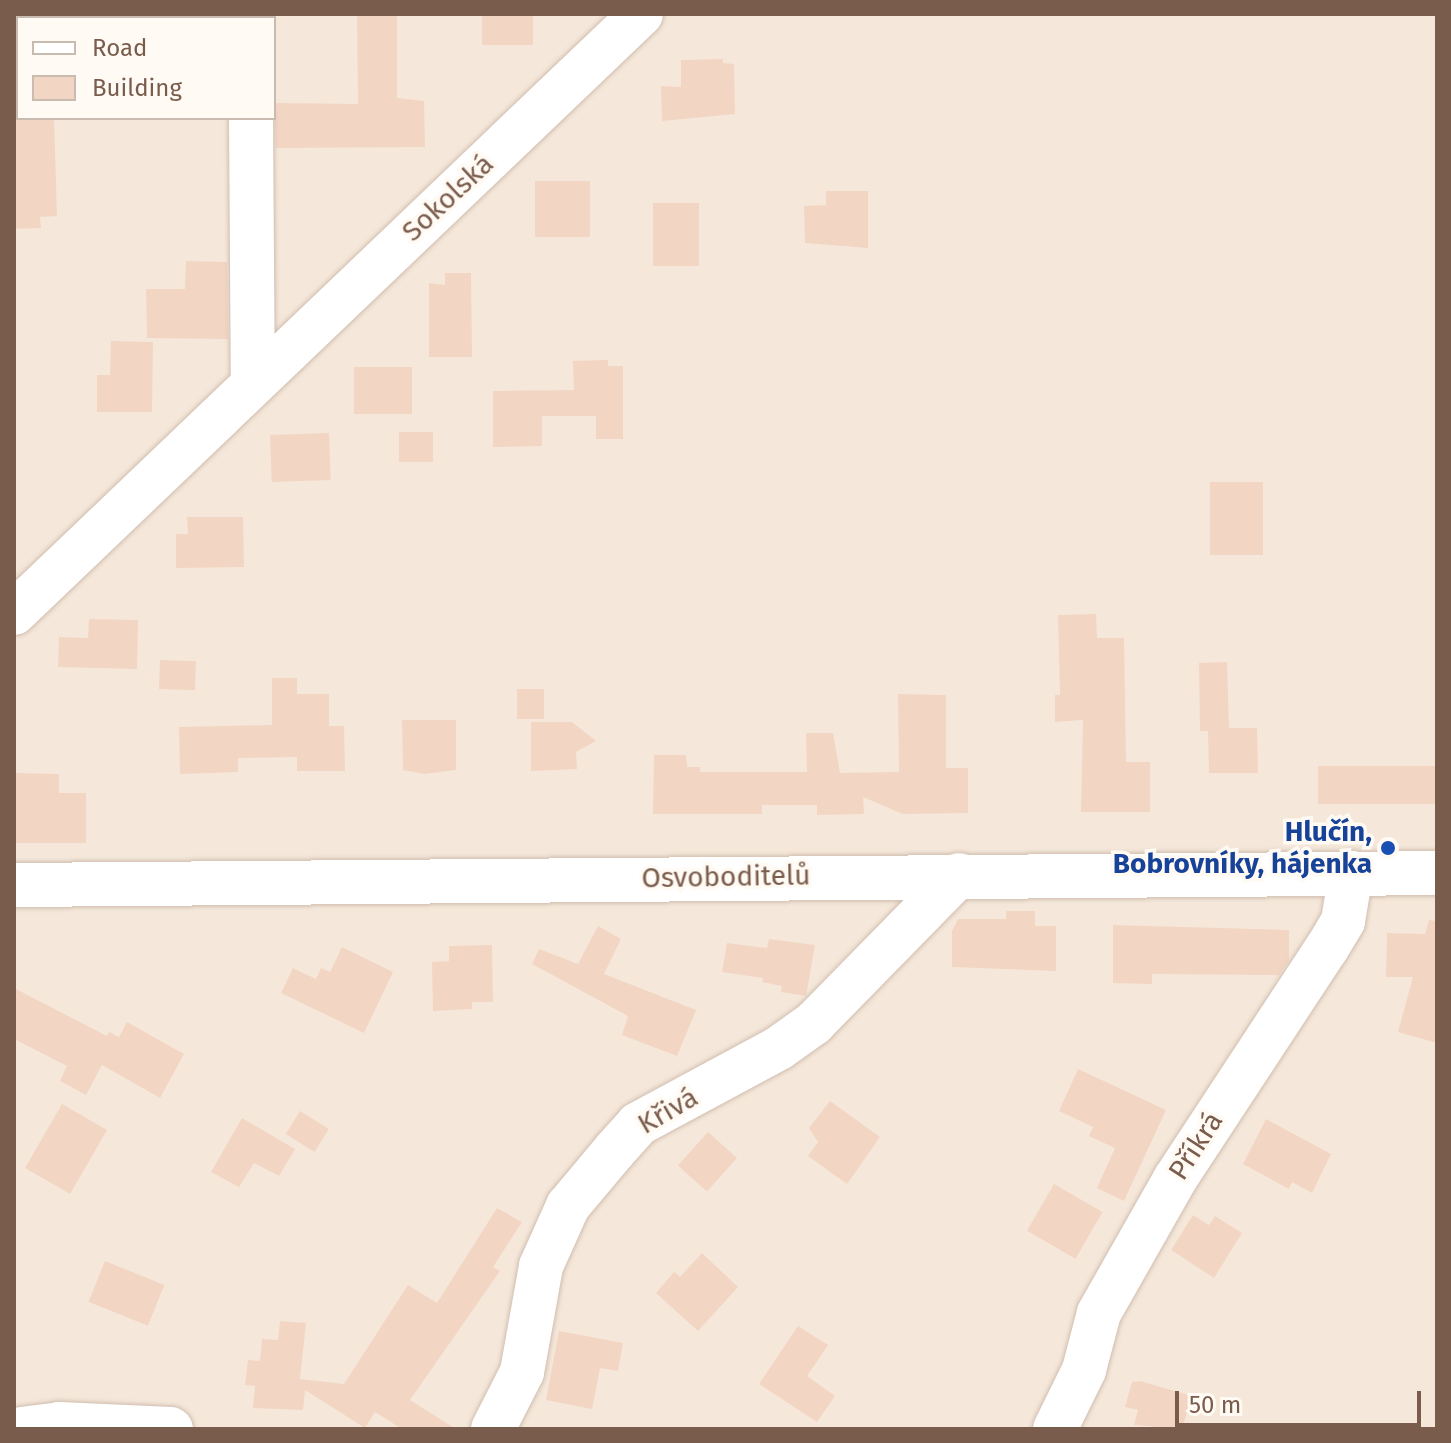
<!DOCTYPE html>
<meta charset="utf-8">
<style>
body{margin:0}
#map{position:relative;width:1451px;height:1443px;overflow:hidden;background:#fdf6ec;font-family:"Fira Sans",sans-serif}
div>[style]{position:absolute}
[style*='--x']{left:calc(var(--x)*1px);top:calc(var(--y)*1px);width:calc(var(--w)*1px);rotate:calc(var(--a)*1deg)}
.residential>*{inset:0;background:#f5e8da}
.building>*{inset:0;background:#f3d5c3;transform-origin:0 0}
.roads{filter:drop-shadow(0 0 2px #d1beb0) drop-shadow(0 0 2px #d1beb0)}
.minor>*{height:44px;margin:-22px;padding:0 22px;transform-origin:22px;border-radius:22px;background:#fff}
.dots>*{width:22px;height:22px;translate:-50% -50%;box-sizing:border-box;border:4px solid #fffaf3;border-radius:50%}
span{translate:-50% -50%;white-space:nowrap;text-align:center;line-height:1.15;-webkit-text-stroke:7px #fffaf3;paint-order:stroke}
.street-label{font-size:28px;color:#7a5c4d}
.transit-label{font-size:28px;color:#164399;font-weight:700}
.right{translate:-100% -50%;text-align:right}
.frame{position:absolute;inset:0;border:16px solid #7a5c4d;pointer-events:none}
.legend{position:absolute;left:16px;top:16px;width:260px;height:104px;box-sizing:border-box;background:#fffaf3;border:2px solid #cabbb1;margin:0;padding:10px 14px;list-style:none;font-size:24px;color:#7a5c4d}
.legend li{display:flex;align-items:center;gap:16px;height:40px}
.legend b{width:40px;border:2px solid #cabbb1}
.scale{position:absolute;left:1175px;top:1391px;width:246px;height:36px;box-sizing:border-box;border:4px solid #7a5c4d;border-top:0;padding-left:10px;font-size:24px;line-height:28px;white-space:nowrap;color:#7a5c4d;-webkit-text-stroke:6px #fffaf3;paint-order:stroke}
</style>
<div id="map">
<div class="residential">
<i style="clip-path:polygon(evenodd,14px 14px,1437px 14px,1437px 1429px,14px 1429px,14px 14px,18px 18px,274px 18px,274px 118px,18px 118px,18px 18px)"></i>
</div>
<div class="building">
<i style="clip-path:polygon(357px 14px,397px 14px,397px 98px,424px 101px,425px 147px,276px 148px,274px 103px,358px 104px)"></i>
<i style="left:482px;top:14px;width:51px;height:31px"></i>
<i style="clip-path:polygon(723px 59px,723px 63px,734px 64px,735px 114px,662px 121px,661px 86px,681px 87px,681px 60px)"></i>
<i style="clip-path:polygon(14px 118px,54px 118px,57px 216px,40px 217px,41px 228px,14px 229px)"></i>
<i style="left:535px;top:181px;width:55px;height:56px"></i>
<i style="clip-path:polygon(826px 191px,868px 191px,868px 248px,805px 243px,804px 206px,826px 205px)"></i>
<i style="left:653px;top:203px;width:46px;height:63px"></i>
<i style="clip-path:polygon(186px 261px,227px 262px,228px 339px,147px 338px,146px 289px,185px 289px)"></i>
<i style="clip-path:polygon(445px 273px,471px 273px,472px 357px,429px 357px,429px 283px,445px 285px)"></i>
<i style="clip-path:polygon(111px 341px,153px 342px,152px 412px,97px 412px,97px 375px,110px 375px)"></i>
<i style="clip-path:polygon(608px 360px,608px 366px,623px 366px,623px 439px,596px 439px,596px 416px,542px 416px,542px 446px,493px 447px,493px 391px,574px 390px,573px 361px)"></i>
<i style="left:354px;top:367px;width:58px;height:47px"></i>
<i style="left:399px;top:432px;width:34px;height:30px"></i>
<i style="left:329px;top:433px;width:47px;height:59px;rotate:88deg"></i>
<i style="left:1210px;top:482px;width:53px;height:73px"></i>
<i style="clip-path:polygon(187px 517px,243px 517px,244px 567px,176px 568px,176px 534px,188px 534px)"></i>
<i style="clip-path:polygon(1096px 614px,1097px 638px,1124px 638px,1126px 762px,1150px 762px,1150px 812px,1081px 812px,1083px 720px,1055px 722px,1055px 695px,1060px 695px,1058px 615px)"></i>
<i style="clip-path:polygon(89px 619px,138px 620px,137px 669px,58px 667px,59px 637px,88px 638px)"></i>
<i style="left:160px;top:660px;width:36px;height:29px;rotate:2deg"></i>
<i style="clip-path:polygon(1227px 662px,1229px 728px,1257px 728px,1258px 773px,1209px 773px,1208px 731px,1200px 731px,1199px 663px)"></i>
<i style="clip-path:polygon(272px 678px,297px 678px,297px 694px,329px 694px,329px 726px,344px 726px,345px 771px,297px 771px,297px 757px,238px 758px,238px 772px,180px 774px,179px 727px,272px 725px)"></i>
<i style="left:517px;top:689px;width:27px;height:30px"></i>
<i style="clip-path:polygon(898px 694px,946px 695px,946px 768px,968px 768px,968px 813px,903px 814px,863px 797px,864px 814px,817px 815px,817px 805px,762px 805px,762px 814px,653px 814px,654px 755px,686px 755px,687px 767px,700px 767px,700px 772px,807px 772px,806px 733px,833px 733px,840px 773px,899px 772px)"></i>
<i style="clip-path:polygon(402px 720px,456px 720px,456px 770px,424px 774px,403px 770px)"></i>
<i style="clip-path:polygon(531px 722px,572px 722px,596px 741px,576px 752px,577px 769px,531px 771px)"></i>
<i style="left:1437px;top:766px;width:38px;height:119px;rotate:90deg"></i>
<i style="clip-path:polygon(14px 773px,59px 774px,59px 793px,86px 793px,86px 843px,14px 843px)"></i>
<i style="clip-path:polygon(1006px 911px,1035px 911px,1035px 926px,1056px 926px,1056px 971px,952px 967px,952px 931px,958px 919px,1006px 919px)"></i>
<i style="clip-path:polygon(1429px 920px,1437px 921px,1437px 1043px,1398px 1032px,1413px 977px,1386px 977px,1387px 933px,1425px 934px)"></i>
<i style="clip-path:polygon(1113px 925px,1289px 930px,1289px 960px,1279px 975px,1152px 974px,1152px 984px,1113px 983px)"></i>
<i style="clip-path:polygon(598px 926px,621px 939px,604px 974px,696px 1010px,677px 1056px,622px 1035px,628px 1016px,532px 964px,539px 949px,578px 964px)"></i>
<i style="clip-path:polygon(769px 939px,815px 945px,806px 996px,781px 992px,782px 986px,762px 982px,763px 978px,722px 972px,727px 943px,767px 948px)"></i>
<i style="clip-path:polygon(492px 945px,493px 1002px,472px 1002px,472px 1009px,433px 1011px,432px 962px,449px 961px,449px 946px)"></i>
<i style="clip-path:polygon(342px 947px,393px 972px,364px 1033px,281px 993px,293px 968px,316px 979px,321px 968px,330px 972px)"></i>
<i style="clip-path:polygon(14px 988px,107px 1036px,109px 1032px,119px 1037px,127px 1022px,184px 1054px,160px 1098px,102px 1065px,86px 1095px,60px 1081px,67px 1066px,14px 1039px)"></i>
<i style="clip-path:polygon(1078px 1069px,1166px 1110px,1124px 1201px,1097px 1188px,1115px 1148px,1089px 1136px,1093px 1127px,1059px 1111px)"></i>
<i style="clip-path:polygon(830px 1101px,880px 1137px,847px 1184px,808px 1156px,818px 1142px,809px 1128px)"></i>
<i style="left:62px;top:1104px;width:52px;height:74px;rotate:30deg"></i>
<i style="left:300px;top:1111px;width:34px;height:27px;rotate:32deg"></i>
<i style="clip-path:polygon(242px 1118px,295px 1149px,279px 1176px,254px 1163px,239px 1187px,211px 1172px)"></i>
<i style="clip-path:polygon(1266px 1119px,1331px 1154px,1312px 1193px,1292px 1182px,1289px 1189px,1243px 1164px)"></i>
<i style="left:708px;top:1132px;width:39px;height:45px;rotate:42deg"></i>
<i style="left:1054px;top:1184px;width:56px;height:54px;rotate:30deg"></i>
<i style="clip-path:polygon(497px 1208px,522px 1222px,493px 1267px,500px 1271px,410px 1400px,456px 1429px,402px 1429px,375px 1412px,365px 1428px,305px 1390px,303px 1410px,253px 1408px,255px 1386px,245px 1385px,248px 1360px,260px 1361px,262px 1339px,278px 1340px,280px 1321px,306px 1323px,300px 1379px,344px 1384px,408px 1285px,437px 1303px)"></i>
<i style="clip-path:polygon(1193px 1215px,1209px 1225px,1215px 1216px,1242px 1233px,1214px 1278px,1171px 1250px)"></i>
<i style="clip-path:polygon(702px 1253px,738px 1287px,698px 1331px,656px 1293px,674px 1272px,680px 1277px)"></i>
<i style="left:105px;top:1261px;width:64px;height:44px;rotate:22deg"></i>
<i style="clip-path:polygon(798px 1326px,828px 1345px,807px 1376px,835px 1396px,817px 1422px,759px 1384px)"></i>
<i style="clip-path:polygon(559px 1331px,623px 1343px,618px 1371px,600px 1368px,592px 1409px,546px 1400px)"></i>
<i style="clip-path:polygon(1140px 1381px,1192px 1396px,1182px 1429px,1134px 1425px,1138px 1410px,1125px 1407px,1132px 1382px)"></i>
</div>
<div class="roads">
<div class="minor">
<i style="--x:249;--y:14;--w:4;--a:90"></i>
<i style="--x:251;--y:118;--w:261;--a:89.6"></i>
<i style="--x:14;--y:613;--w:867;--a:-43.69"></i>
<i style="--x:14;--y:885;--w:1423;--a:-0.48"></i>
<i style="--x:21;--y:1429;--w:38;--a:-7"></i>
<i style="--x:59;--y:1424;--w:112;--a:2.6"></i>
<i style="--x:493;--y:1429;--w:64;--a:-63"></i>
<i style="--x:522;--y:1372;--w:108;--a:-79.8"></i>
<i style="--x:541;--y:1266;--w:66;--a:-65.8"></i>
<i style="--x:568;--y:1206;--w:72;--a:-50.1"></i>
<i style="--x:614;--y:1151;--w:36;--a:-48"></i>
<i style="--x:638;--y:1124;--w:160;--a:-28.3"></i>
<i style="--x:779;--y:1048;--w:43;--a:-35.5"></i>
<i style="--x:814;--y:1023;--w:207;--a:-45.6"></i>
<i style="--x:1055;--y:1429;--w:66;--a:-63.8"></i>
<i style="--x:1084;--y:1370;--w:59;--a:-75.3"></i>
<i style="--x:1099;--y:1313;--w:154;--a:-60.4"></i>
<i style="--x:1175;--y:1179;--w:277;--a:-56.7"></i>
<i style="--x:1327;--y:948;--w:31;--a:-59"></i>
<i style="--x:1343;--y:921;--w:49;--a:-80.5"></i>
</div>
</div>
<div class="dots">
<i style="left:1388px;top:848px;background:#1a4fb4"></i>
</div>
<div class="street-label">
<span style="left:448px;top:198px;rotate:-43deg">Sokolská</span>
<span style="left:726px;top:877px;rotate:-1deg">Osvoboditelů</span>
<span style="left:668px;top:1111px;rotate:-30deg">Křivá</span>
<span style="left:1196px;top:1146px;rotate:-57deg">Příkrá</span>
</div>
<div class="transit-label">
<span class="right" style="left:1372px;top:848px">Hlučín,<br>Bobrovníky, hájenka</span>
</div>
<div class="frame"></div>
<ul class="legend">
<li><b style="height:10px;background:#fff"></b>Road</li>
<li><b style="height:22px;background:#f3d5c3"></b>Building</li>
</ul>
<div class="scale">50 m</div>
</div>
